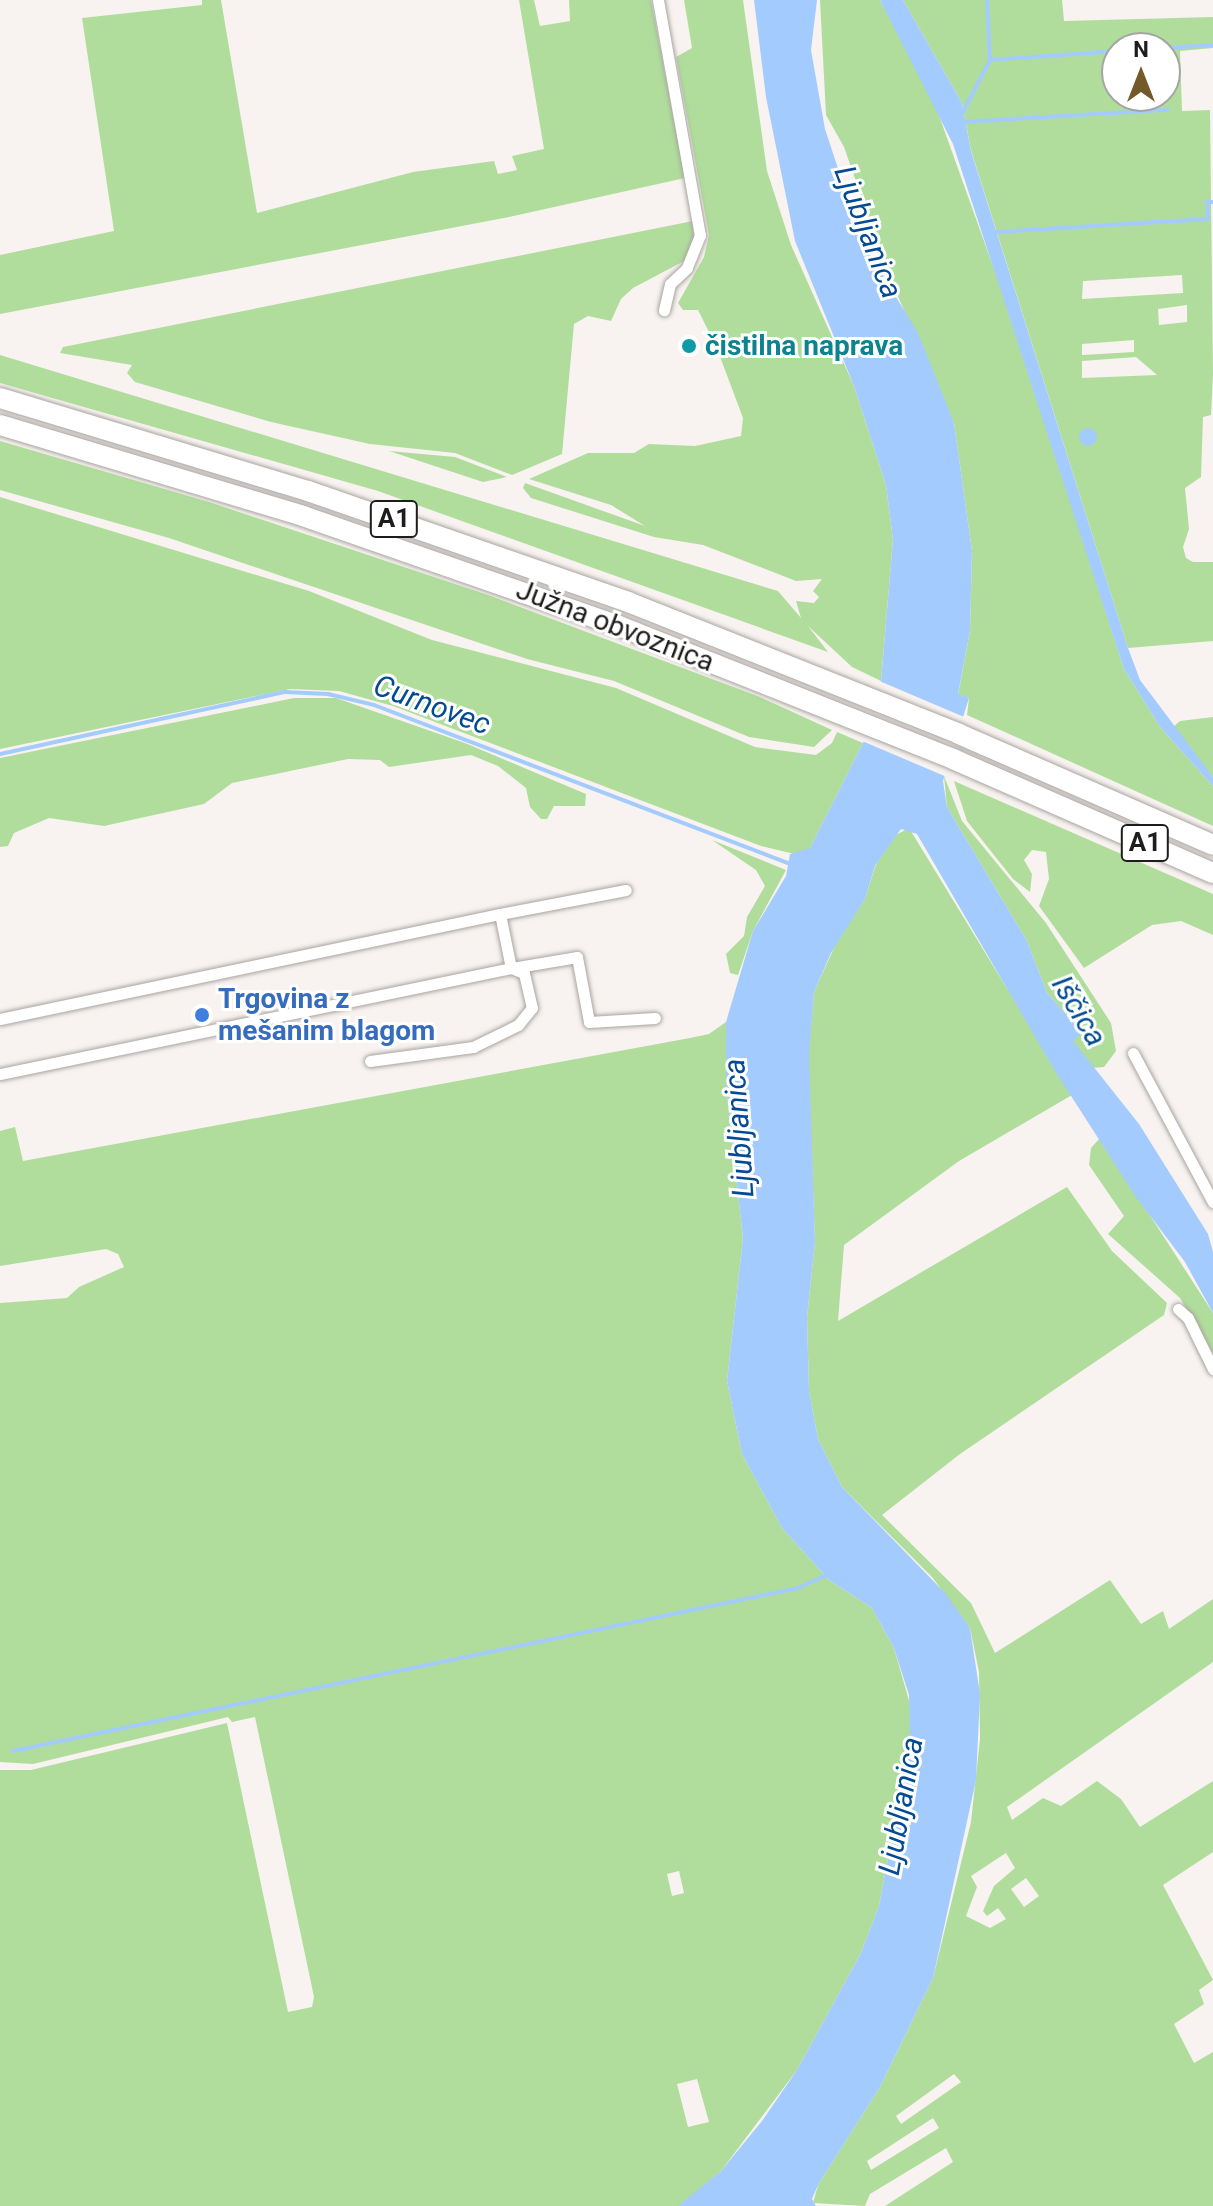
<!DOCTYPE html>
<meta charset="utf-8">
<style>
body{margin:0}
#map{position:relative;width:1213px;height:2206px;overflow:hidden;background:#f8f3f0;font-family:Roboto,sans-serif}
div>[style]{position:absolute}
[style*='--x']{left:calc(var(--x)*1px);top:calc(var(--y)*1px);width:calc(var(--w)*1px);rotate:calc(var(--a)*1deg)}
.green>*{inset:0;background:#b0dd9c}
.water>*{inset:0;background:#a3cbfe}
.round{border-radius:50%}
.pier>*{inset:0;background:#f8f3f0;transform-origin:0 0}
.stream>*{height:4px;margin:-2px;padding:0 2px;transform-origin:2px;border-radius:2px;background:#a3cbfe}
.roads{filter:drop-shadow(0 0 2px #a9a4a1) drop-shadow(0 0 2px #a9a4a1)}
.minor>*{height:11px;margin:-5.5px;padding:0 5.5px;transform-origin:5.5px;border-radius:5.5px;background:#fff}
.motorway>*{height:20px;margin:-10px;padding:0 10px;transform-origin:10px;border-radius:10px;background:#fff}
.dots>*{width:22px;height:22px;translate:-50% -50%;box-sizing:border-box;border:4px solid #fff;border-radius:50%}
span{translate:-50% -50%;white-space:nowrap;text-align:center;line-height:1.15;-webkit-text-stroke:6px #fff;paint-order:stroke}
.shield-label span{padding:2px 6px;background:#fff;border:2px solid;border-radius:6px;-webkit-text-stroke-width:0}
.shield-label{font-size:26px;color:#1f1d1c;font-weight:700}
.culture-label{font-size:28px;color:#0d838f;font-weight:700}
.left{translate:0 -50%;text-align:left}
.street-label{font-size:28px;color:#1f1d1c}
.shop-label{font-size:28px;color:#366cbe;font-weight:700}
.water-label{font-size:30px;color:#024a93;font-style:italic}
.north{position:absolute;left:1101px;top:32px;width:80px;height:80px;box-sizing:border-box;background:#fff;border:2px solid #a5a5a4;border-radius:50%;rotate:0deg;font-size:22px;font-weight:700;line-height:32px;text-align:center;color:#1f1d1c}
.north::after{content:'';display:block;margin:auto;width:28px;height:36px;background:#74592b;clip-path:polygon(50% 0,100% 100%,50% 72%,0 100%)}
</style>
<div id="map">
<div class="green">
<i style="clip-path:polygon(202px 0,221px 0,257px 213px,413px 172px,494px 161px,498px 174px,517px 170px,512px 156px,544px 149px,519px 0,534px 0,540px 26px,570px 21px,569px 0,651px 0,685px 178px,509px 217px,0 314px,0 255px,114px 231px,82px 18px,202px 5px)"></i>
<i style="clip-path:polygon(684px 0,743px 0,767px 171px,791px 245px,854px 386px,886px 485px,893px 540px,881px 681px,852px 667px,808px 626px,828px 652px,378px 491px,0 383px,0 355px,778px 591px,801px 618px,796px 601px,814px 603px,819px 597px,813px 591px,822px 579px,796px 581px,703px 545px,654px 537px,531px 498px,523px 488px,525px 483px,645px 526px,611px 505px,529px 479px,588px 453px,634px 453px,649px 444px,695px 446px,741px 436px,743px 418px,716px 346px,698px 310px,683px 310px,678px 303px,704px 257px,709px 235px,676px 57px,692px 48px)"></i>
<i style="clip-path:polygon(820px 0,880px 0,932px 96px,1013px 322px,1124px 669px,1160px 727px,1213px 786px,1213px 826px,967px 715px,969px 698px,958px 695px,970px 631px,972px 551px,954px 423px,888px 274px,844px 147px,826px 115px)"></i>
<i style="clip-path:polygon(evenodd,903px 0,1062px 0,1064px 21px,1213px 17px,1213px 48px,1180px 51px,1182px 111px,1210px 110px,1213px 374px,1211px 415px,1203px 417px,1201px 477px,1185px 488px,1189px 529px,1183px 547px,1186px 558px,1193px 562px,1213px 562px,1213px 641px,1128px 648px,971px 150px,962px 103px,903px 0,1117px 48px,1165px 48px,1165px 96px,1117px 96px,1117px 48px,903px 0,1182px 275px,1183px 293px,1082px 299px,1083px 281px,1182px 275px,903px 0,1187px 305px,1187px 322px,1159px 325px,1158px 309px,1187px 305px,903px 0,1134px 340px,1134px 352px,1082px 355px,1082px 344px,1134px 340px,903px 0,1136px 357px,1157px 375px,1082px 378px,1082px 361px,1136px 357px)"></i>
<i style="clip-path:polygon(693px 221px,694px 245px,686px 260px,633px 288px,621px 299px,611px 321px,588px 316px,574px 324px,562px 454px,512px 475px,455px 453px,370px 444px,271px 422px,135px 382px,127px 373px,132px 365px,60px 353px,63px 347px)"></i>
<i style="clip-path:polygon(0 441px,209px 502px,488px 595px,760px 697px,832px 730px,814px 747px,749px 737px,614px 681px,527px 659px,169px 538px,0 490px)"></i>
<i style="clip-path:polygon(389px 451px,455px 457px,507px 477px,483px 482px)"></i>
<i style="clip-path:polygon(0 497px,309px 591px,432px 640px,616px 688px,755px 747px,816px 755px,832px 743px,837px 732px,863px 743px,810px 848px,799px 855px,761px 846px,393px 706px,339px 691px,290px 689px,0 749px)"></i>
<i style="clip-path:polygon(294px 698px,336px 698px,465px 743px,586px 794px,585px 806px,554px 806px,547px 819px,541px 819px,530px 807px,526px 788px,498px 766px,471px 755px,389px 767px,380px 760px,348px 759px,232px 783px,204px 804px,104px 826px,49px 818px,14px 833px,8px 846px,0 847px,0 758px)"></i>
<i style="clip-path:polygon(1213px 717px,1213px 777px,1172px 728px,1180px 721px)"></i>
<i style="clip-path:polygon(944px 776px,962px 821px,1046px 923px,1111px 1023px,1116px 1051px,1104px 1067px,1092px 1068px,1072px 1041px,1079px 1029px,1047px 993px,1027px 941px,947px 807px)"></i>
<i style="clip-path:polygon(954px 781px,1213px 894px,1213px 935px,1181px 921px,1152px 925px,1084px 968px,1039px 906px,1049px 879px,1046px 852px,1032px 850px,1024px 860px,1032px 874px,1030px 892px,1013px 879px,967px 821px)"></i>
<i style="clip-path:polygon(evenodd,909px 828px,1072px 1095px,959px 1161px,844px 1245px,838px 1321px,1067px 1187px,1112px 1251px,1167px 1303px,1164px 1315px,960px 1454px,882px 1515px,971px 1603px,995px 1653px,1110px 1580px,1141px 1624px,1163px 1611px,1169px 1629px,1213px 1599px,1213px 1662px,1007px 1807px,1012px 1820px,1043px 1798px,1061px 1806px,1097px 1781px,1121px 1799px,1140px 1827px,1213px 1781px,1213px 1852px,1163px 1885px,1213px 1980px,1199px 1990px,1204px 2004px,1174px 2024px,1194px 2063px,1213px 2052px,1213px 2206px,885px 2206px,953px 2162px,946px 2148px,870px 2194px,865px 2206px,813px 2203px,818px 2185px,880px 2087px,933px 1978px,971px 1822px,980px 1739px,979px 1672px,970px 1628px,932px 1577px,842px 1487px,818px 1439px,809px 1391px,807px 1317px,815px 1242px,808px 1060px,814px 992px,838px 939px,865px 899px,875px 867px,892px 837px,909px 828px,1006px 1853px,1015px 1868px,994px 1886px,983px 1911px,987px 1916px,998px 1908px,1006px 1919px,990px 1928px,966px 1916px,977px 1887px,971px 1876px,1006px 1853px,909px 828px,1026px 1878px,1039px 1896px,1024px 1907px,1011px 1889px,1026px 1878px,909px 828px,954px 2074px,961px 2082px,901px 2124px,896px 2116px,954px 2074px,909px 828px,933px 2118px,939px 2128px,871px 2170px,867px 2161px,933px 2118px)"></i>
<i style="clip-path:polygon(712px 840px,786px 870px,753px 931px,738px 975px,730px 973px,726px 954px,744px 936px,747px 917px,765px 886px,756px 870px)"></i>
<i style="clip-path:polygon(evenodd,726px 1022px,726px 1086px,743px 1238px,727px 1381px,742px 1454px,782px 1528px,829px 1580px,872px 1608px,894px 1648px,910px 1704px,910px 1742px,879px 1906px,861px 1953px,797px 2070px,721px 2171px,680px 2206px,0 2206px,0 1770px,31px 1770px,227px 1723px,288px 2012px,312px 2007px,314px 1997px,255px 1717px,232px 1722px,228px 1717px,33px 1764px,0 1762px,0 1303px,67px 1298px,79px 1287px,124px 1267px,118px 1254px,106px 1249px,0 1266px,0 1131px,15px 1127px,23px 1161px,690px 1038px,709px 1034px,726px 1022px,679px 1871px,684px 1893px,672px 1896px,667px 1874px,679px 1871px,726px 1022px,697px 2079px,709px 2122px,688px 2127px,677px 2084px,697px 2079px)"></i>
<i style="clip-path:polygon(1100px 1138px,1213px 1313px,1213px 1353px,1180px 1298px,1108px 1234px,1124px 1216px,1089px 1165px,1091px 1148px)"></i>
</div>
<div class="water">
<i style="clip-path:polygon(754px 0,817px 0,811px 50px,825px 129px,862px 241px,918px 333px,954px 423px,972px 551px,970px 631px,958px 694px,969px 698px,943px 781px,947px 807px,1027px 941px,1047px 993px,1079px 1029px,1081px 1034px,1073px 1041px,1139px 1124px,1208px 1234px,1213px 1252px,1213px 1313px,1185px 1262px,1136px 1197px,1055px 1071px,917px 834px,901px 829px,875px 866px,865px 899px,831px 953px,814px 992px,809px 1055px,815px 1242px,807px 1317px,809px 1391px,818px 1439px,842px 1487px,946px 1594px,970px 1628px,980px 1694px,976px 1780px,933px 1978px,880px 2087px,818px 2185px,812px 2199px,816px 2206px,678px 2206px,721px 2171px,762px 2121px,797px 2070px,861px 1953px,879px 1906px,910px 1742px,909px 1695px,894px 1648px,872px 1608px,829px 1580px,782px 1528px,742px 1454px,727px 1381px,743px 1238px,726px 1086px,726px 1022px,753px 931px,786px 876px,790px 854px,810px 848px,863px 743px,881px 681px,893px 540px,886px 485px,854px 386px,795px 241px,766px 97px)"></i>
<i style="clip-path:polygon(880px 0,903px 0,962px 103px,971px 151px,1128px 648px,1140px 680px,1213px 777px,1213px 786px,1160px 727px,1124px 669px,953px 144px)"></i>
<i class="round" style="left:1079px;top:428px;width:18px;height:18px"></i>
</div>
<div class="pier">
<i style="left:877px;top:680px;width:101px;height:62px;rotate:23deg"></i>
</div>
<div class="stream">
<i style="--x:1165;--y:48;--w:48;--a:-3.6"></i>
<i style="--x:990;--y:60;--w:127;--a:-4.1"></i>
<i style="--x:962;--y:114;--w:61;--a:-62.6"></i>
<i style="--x:990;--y:60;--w:60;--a:-92.9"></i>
<i style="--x:963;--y:122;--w:205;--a:-3.4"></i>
<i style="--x:997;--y:232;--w:211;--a:-3.5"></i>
<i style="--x:1208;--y:219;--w:17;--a:-93"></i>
<i style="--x:1207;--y:202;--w:6;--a:0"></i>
<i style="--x:0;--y:754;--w:292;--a:-12.3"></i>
<i style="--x:285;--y:692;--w:43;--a:2.7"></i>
<i style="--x:328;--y:694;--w:47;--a:13.4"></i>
<i style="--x:374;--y:705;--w:448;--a:20.9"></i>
<i style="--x:13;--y:1751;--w:802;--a:-11.73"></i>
<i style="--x:798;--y:1588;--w:32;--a:-24"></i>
</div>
<div class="roads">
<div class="minor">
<i style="--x:658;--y:0;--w:239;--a:79.9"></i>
<i style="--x:700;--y:235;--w:35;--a:112"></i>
<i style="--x:687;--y:268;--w:23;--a:137"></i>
<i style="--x:670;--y:284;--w:27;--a:103"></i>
<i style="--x:500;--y:914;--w:128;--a:-10.8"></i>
<i style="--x:512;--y:968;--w:66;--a:-9.6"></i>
<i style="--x:577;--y:957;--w:66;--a:79.5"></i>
<i style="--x:589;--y:1022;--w:66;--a:-3.5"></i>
<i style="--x:0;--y:1019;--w:511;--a:-11.86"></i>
<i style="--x:500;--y:914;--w:55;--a:78.5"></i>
<i style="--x:511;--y:968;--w:522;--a:168.28"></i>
<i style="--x:1133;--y:1053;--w:169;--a:61.8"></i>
<i style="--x:370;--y:1061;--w:104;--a:-7.7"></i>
<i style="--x:473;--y:1047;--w:50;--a:-26.1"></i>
<i style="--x:518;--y:1025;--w:22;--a:-51"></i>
<i style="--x:532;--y:1008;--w:36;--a:-103"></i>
<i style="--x:524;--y:973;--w:14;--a:-159"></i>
<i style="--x:1178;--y:1309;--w:13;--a:42"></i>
<i style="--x:1188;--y:1318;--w:57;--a:63.9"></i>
</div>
<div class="motorway">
<i style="--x:0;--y:398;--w:322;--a:16.8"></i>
<i style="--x:308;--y:491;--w:339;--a:19.1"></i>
<i style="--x:628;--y:602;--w:356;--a:21.7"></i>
<i style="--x:959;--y:734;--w:277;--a:23.6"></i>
<i style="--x:0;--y:425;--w:316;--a:16.7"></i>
<i style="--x:303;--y:516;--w:335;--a:19.2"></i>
<i style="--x:619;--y:626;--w:360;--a:21.7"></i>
<i style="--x:953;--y:759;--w:284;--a:23.7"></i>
</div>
</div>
<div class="dots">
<i style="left:689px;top:346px;background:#0f9aa8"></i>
<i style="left:202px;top:1015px;background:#3f7fe0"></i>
</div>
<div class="shield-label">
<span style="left:394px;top:519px">A1</span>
<span style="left:1145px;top:843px">A1</span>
</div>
<div class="culture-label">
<span class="left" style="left:705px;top:346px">čistilna naprava</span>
</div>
<div class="street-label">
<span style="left:615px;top:626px;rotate:21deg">Južna obvoznica</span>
</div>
<div class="shop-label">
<span class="left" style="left:218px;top:1015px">Trgovina z<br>mešanim blagom</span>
</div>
<div class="water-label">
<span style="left:868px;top:232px;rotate:69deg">Ljubljanica</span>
<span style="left:432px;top:705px;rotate:20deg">Curnovec</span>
<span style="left:1079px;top:1011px;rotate:59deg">Iščica</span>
<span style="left:739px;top:1128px;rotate:-94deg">Ljubljanica</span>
<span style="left:901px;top:1806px;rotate:-80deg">Ljubljanica</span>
</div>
<div class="north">N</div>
</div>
